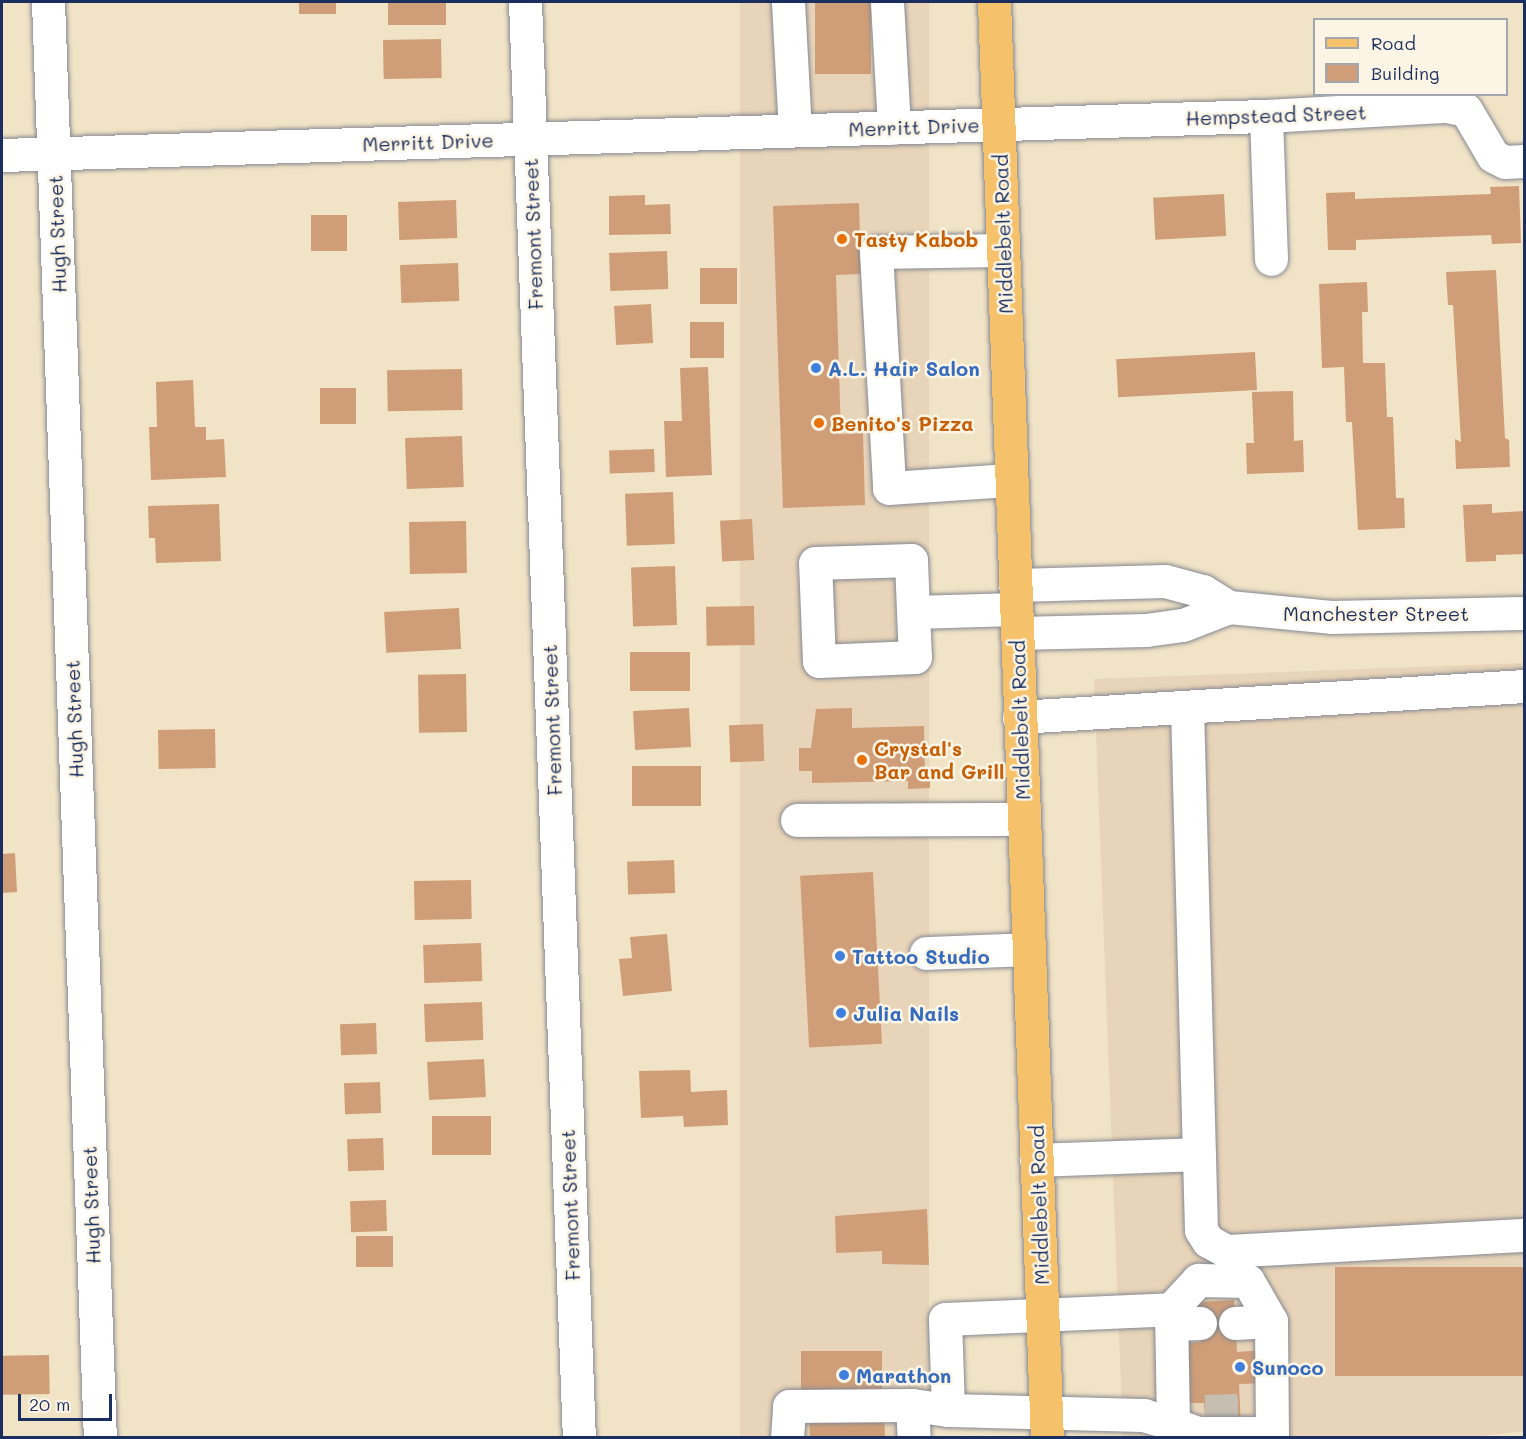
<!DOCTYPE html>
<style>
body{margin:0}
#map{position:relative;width:1526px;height:1439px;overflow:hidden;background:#f1e3c6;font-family:Mali,sans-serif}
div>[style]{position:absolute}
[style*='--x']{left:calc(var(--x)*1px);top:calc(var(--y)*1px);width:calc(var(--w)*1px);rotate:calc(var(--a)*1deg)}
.built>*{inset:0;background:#e8d4b8;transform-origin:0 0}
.building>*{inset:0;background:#cf9e78;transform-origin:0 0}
.minor-tunnel>*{height:33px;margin-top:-16.5px;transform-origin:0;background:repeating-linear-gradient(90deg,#c6bfb1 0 33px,transparent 0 49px)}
.roads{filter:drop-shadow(0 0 2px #868992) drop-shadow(0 0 2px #868992)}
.minor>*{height:33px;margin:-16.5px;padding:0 16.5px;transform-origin:16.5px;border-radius:16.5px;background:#fff}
.major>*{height:33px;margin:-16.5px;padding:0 16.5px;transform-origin:16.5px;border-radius:16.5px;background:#f5c16b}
.dots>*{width:16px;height:16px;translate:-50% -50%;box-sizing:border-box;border:3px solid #fcf5e5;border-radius:50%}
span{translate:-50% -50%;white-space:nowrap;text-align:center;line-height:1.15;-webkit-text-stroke:5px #fcf5e5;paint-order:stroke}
.street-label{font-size:20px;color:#1b2f5e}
.food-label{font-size:20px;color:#c56008;font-weight:700}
.left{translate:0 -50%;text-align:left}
.shop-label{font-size:20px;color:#366cbe;font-weight:700}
.frame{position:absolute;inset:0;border:3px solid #1b2f5e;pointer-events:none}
.legend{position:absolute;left:1313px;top:18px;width:195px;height:78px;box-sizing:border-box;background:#fcf5e5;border:2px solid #a2a6af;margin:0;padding:8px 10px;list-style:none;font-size:18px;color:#1b2f5e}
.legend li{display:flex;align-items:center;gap:12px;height:30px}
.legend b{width:30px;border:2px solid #a2a6af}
.scale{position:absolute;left:18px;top:1394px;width:94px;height:27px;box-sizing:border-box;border:3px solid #1b2f5e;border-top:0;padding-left:8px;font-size:18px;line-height:21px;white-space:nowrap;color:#1b2f5e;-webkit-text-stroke:4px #fcf5e5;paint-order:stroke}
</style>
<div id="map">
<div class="built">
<i style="left:740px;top:2px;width:189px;height:1436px"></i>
<i style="clip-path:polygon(1524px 663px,1524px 1431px,1464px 1438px,1123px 1437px,1094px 679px)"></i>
</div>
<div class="building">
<i style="left:299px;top:2px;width:37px;height:12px"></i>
<i style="left:388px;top:2px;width:58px;height:23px"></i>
<i style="left:815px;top:2px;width:56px;height:72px"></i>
<i style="left:441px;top:39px;width:39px;height:58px;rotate:89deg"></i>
<i style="clip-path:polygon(1519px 186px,1521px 243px,1492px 244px,1491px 235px,1356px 240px,1356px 250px,1328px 250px,1326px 193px,1355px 192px,1355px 199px,1491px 194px,1490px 187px)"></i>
<i style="left:1224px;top:194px;width:42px;height:71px;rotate:87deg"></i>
<i style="clip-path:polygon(645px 195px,645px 205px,670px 204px,671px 234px,609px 235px,609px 196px)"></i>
<i style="left:456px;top:200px;width:38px;height:58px;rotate:88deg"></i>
<i style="clip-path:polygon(859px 203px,861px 274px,836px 275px,841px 434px,863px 433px,865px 505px,783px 508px,773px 206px)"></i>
<i style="left:311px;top:215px;width:36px;height:36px"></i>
<i style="left:667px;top:251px;width:38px;height:58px;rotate:88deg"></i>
<i style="left:458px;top:263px;width:38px;height:58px;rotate:88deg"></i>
<i style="left:700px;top:268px;width:37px;height:36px"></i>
<i style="clip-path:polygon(1496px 270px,1505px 438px,1509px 440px,1510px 467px,1456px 469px,1455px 439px,1461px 442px,1453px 305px,1448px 305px,1446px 272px)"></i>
<i style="clip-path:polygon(1367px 282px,1368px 312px,1362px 312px,1363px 363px,1385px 363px,1387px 417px,1393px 417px,1396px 498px,1404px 498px,1405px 528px,1358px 530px,1352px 422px,1346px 422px,1344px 367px,1322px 368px,1319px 284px)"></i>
<i style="left:651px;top:304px;width:39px;height:37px;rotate:87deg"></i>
<i style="left:690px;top:322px;width:34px;height:36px"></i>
<i style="left:1255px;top:352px;width:38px;height:139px;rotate:87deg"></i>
<i style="clip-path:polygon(708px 367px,712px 475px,666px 477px,664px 421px,682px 421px,680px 368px)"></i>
<i style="left:462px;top:369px;width:41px;height:75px;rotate:89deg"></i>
<i style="clip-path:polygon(193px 380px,195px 427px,206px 427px,206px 440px,224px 439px,226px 477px,151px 480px,149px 427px,157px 427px,156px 382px)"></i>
<i style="left:356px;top:388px;width:36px;height:36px;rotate:90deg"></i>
<i style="clip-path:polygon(1293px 391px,1294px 441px,1303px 440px,1304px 472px,1247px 474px,1246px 443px,1254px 443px,1252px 392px)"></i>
<i style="left:462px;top:436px;width:51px;height:57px;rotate:88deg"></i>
<i style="left:654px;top:449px;width:23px;height:45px;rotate:88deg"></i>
<i style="left:673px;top:492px;width:52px;height:48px;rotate:88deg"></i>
<i style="clip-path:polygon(219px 504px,221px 561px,156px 563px,155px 538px,149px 538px,148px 506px)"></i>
<i style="clip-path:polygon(1492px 504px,1492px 513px,1524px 511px,1524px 554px,1496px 555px,1496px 561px,1466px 562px,1463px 505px)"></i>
<i style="left:752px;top:519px;width:41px;height:32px;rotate:87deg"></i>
<i style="left:466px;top:521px;width:52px;height:57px;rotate:89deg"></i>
<i style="left:675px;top:566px;width:59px;height:44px;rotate:88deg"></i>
<i style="left:754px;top:606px;width:39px;height:48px;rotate:89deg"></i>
<i style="left:459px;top:608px;width:41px;height:75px;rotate:87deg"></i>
<i style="left:690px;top:652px;width:39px;height:60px;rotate:90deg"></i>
<i style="left:466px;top:674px;width:58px;height:48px;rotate:89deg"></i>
<i style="left:689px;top:708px;width:39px;height:56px;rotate:87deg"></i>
<i style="clip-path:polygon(852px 708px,852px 728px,924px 726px,925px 780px,930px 780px,930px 788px,908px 789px,908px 781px,812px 783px,812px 771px,799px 771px,799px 748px,811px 748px,816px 709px)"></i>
<i style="left:763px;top:724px;width:37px;height:34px;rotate:88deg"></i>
<i style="left:215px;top:729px;width:39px;height:57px;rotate:89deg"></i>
<i style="left:701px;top:766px;width:40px;height:69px;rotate:90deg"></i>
<i style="clip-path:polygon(15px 853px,17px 892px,2px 893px,2px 854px)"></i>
<i style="left:674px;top:860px;width:33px;height:47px;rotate:88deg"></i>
<i style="left:873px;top:872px;width:172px;height:73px;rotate:87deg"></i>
<i style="left:471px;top:880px;width:39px;height:57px;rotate:89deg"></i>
<i style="clip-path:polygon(667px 934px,672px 991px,623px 996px,619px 959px,632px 958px,630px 937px)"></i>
<i style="left:481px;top:943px;width:38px;height:58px;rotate:88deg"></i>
<i style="left:482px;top:1002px;width:38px;height:58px;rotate:88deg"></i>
<i style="left:376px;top:1023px;width:31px;height:36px;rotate:88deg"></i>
<i style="left:484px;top:1059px;width:38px;height:57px;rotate:87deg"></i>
<i style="clip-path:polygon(690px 1070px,691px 1092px,727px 1090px,728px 1125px,684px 1127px,683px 1116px,641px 1118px,639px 1071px)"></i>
<i style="left:380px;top:1082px;width:31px;height:36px;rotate:88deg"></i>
<i style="left:491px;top:1116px;width:39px;height:59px;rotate:90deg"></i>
<i style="left:383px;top:1138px;width:32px;height:36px;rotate:88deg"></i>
<i style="left:386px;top:1200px;width:31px;height:36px;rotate:88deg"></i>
<i style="clip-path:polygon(927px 1209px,929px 1265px,882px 1264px,882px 1251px,836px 1253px,835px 1216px)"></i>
<i style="left:356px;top:1236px;width:37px;height:31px"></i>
<i style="left:1524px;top:1267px;width:109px;height:189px;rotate:90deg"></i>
<i style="clip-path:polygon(1234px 1300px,1237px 1352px,1266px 1350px,1268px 1383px,1239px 1384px,1241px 1429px,1206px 1431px,1204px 1403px,1187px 1403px,1184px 1343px,1201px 1342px,1199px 1302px)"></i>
<i style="left:882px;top:1351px;width:47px;height:81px;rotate:90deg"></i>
<i style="left:49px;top:1355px;width:39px;height:47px;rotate:89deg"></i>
<i style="left:884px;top:1408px;width:30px;height:75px;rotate:88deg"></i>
</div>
<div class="minor-tunnel">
<i style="--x:1205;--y:1411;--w:35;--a:-2"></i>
</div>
<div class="roads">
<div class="minor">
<i style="--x:48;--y:2;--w:1437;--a:87.93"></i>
<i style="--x:525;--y:2;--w:1437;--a:87.85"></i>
<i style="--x:788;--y:2;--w:128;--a:86.9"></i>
<i style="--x:887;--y:2;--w:126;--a:86.8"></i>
<i style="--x:1266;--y:116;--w:143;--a:88"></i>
<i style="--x:2;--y:155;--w:1265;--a:-1.77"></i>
<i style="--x:1266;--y:116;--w:181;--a:-3.2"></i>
<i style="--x:1447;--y:106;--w:19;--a:12"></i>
<i style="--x:1466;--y:110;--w:53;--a:59.6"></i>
<i style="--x:1493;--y:156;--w:13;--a:27"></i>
<i style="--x:1505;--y:162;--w:19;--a:-3"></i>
<i style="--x:1003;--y:250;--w:127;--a:179.1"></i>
<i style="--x:876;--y:252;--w:236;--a:86.8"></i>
<i style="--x:889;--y:488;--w:122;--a:-3.8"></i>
<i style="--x:1015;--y:585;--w:150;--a:-1.5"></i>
<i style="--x:1165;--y:581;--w:39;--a:15"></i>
<i style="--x:1203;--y:591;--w:31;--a:32"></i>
<i style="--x:1229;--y:607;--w:102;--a:5.6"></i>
<i style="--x:1331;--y:617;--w:193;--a:-1.2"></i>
<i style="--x:913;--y:612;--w:45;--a:87.5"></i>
<i style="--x:915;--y:657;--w:96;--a:177.6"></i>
<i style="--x:819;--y:661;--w:98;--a:-92.3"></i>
<i style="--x:815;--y:563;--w:96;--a:-1.8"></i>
<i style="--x:911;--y:560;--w:52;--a:87.8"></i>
<i style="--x:913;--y:612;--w:103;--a:-1.7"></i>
<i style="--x:1017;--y:633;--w:129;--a:-1.3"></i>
<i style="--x:1146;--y:630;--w:37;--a:-8"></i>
<i style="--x:1183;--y:625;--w:49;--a:-21.4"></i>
<i style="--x:1187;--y:707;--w:523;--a:88.47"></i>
<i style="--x:1201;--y:1230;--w:13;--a:58"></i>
<i style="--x:1208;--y:1241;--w:21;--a:29"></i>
<i style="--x:1226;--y:1251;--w:298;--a:-3.1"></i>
<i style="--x:1019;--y:717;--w:506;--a:-3.51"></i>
<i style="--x:797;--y:820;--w:226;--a:-0.3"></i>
<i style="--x:926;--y:953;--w:102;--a:-2.2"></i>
<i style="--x:1036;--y:1160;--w:163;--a:-2.1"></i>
<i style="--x:1171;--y:1309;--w:115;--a:89"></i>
<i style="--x:1173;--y:1424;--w:30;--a:-163"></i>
<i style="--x:1144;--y:1415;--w:196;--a:-178.5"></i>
<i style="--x:948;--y:1410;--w:91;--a:-91.9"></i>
<i style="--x:945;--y:1319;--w:226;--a:-2.5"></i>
<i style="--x:1171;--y:1309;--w:40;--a:-47"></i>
<i style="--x:1198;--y:1280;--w:50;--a:1.1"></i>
<i style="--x:1248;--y:1281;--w:46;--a:60.1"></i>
<i style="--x:1271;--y:1321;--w:117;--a:89.5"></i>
<i style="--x:1235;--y:1323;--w:36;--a:-3"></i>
<i style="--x:1171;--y:1324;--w:29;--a:-2"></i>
<i style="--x:912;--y:1405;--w:33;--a:87"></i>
<i style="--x:1173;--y:1424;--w:27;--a:20"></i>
<i style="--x:1198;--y:1433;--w:74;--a:0"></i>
<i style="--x:787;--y:1438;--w:32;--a:-86"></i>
<i style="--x:789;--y:1406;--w:123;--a:-0.5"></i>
<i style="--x:912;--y:1405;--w:36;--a:8"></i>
</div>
<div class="major">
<i style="--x:994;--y:2;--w:1437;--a:87.89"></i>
</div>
</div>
<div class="dots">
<i style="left:842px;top:239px;background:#e8710a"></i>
<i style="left:816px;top:368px;background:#3f7fe0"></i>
<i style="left:819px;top:423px;background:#e8710a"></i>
<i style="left:862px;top:760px;background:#e8710a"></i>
<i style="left:840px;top:956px;background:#3f7fe0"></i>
<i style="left:841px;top:1013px;background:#3f7fe0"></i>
<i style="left:1240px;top:1367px;background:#3f7fe0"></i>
<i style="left:844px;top:1375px;background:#3f7fe0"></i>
</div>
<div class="street-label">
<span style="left:1276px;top:115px;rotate:-2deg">Hempstead Street</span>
<span style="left:914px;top:127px;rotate:-2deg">Merritt Drive</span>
<span style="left:428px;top:142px;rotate:-2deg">Merritt Drive</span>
<span style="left:57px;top:234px;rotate:-92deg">Hugh Street</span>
<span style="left:533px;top:234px;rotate:-92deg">Fremont Street</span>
<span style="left:1003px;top:234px;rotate:-92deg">Middlebelt Road</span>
<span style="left:1376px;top:613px">Manchester Street</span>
<span style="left:74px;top:719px;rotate:-92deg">Hugh Street</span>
<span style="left:552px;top:720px;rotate:-92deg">Fremont Street</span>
<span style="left:1020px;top:720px;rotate:-92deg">Middlebelt Road</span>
<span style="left:91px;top:1205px;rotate:-92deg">Hugh Street</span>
<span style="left:570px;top:1205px;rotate:-92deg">Fremont Street</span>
<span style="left:1039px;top:1205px;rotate:-92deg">Middlebelt Road</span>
</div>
<div class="food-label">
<span class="left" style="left:854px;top:239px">Tasty Kabob</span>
<span class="left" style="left:831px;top:423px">Benito's Pizza</span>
<span class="left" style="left:874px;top:760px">Crystal's<br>Bar and Grill</span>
</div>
<div class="shop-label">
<span class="left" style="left:828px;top:368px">A.L. Hair Salon</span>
<span class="left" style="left:852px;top:956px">Tattoo Studio</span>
<span class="left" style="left:853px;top:1013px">Julia Nails</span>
<span class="left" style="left:1252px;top:1367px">Sunoco</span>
<span class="left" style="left:856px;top:1375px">Marathon</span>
</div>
<div class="frame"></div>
<ul class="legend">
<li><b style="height:8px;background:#f5c16b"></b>Road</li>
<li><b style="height:16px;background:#cf9e78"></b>Building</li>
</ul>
<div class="scale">20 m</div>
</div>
